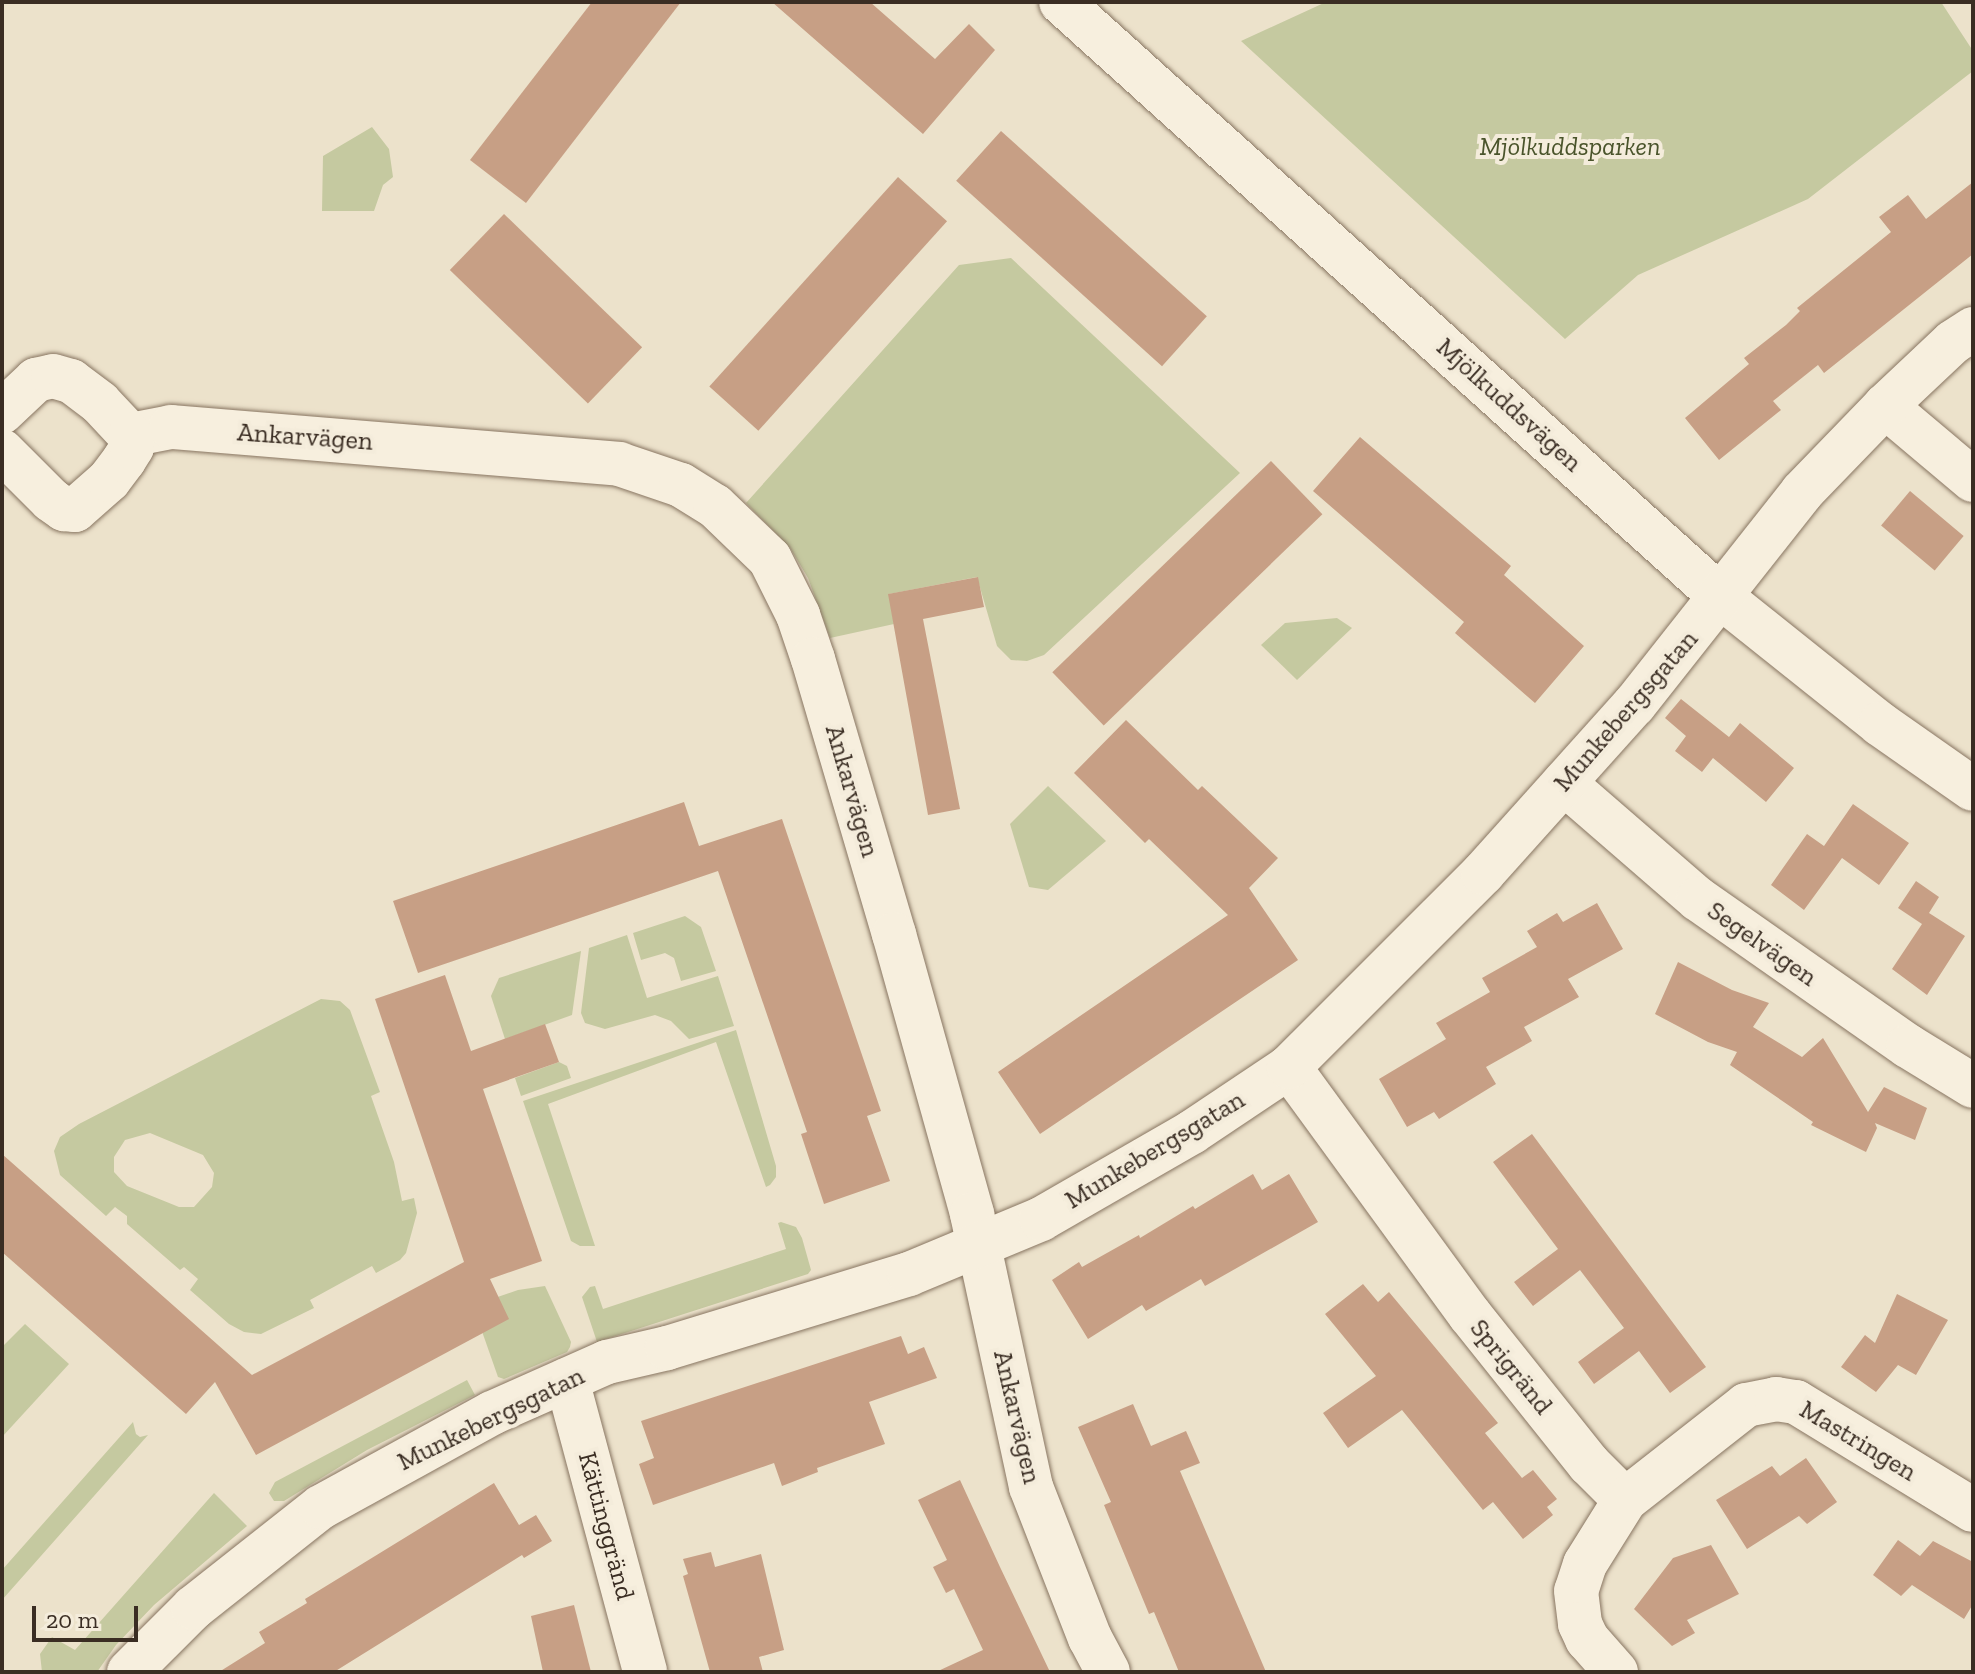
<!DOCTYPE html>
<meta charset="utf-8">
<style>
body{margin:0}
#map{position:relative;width:1975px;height:1674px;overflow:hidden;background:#ece2cb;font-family:"Zilla Slab",serif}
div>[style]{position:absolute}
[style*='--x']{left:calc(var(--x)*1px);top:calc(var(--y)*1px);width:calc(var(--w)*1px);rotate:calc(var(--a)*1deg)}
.green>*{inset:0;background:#c5c9a0}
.building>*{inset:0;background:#c79f85;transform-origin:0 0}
.roads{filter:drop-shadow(0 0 2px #887561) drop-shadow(0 0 2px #887561)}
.minor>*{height:44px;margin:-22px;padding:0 22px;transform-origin:22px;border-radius:22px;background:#f7efde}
span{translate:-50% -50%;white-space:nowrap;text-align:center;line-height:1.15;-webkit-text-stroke:8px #f4ecdb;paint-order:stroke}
.park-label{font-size:26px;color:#4a542b;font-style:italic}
.street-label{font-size:26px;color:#3a2d23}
.frame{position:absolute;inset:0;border:4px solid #3a2d23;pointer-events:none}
.scale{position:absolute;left:32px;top:1606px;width:106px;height:36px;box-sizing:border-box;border:4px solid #3a2d23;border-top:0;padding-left:10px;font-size:24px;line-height:28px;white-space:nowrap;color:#3a2d23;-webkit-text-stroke:6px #f4ecdb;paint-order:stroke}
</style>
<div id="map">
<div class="green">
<i style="clip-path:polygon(1326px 2px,1941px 2px,1973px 51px,1973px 71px,1808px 199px,1638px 275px,1565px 339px,1241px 41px)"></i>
<i style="clip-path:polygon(372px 127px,389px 149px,393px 177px,383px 185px,374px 211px,322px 211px,323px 156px)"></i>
<i style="clip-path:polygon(1011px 258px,1240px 473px,1044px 655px,1027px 661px,1011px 660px,997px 646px,977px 577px,889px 594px,894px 624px,830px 638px,808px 578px,790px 548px,746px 503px,959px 265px)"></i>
<i style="clip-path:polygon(1337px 618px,1352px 628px,1297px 680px,1261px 645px,1285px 623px)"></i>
<i style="clip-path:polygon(1048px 786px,1106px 841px,1048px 890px,1029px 887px,1010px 824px)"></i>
<i style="clip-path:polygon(685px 916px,701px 927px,716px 971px,681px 981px,674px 958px,665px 953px,641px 960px,633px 933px)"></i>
<i style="clip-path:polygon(627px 935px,647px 998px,718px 976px,734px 1026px,689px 1039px,671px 1021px,655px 1015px,605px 1029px,585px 1023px,581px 1013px,589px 948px)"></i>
<i style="clip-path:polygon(581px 951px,572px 1015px,505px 1039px,491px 996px,499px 978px)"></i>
<i style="clip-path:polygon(evenodd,321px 999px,340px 1001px,350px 1010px,380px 1092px,371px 1096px,394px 1162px,402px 1201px,414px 1198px,417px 1213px,406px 1253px,400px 1260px,376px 1273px,372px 1266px,310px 1300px,314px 1308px,261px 1334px,244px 1332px,229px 1324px,190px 1290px,198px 1279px,184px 1267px,180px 1270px,127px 1224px,127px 1216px,115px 1207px,106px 1216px,60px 1175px,54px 1151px,60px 1137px,79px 1124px,321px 999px,150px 1133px,203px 1155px,214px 1173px,212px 1187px,194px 1207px,179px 1207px,127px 1186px,114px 1172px,114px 1157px,125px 1140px,150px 1133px)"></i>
<i style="clip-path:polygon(736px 1030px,776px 1166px,776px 1177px,770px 1185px,766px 1187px,716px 1042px,548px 1104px,595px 1246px,580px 1246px,571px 1241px,523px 1101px)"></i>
<i style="clip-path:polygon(559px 1062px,567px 1066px,571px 1078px,521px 1096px,515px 1078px)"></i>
<i style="clip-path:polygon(781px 1222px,796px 1227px,802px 1238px,811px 1270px,808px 1274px,597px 1342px,582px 1297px,590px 1287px,595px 1286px,603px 1309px,786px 1249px,778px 1223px)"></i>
<i style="clip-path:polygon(545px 1286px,571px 1342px,570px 1347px,567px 1352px,504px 1379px,498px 1377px,478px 1320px,486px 1301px,518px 1290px)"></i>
<i style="clip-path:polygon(25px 1324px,69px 1364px,2px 1437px,2px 1347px)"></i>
<i style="clip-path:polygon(467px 1380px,475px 1395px,367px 1450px,284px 1501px,274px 1501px,269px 1493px,275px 1482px)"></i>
<i style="clip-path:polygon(133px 1422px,136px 1434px,140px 1437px,148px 1435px,2px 1600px,2px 1570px)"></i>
<i style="clip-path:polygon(214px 1493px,247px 1526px,154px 1605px,116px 1645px,97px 1672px,42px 1672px,40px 1654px,52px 1637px,75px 1650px)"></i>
</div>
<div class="building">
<i style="clip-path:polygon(592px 2px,681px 2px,526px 203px,470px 160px)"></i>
<i style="clip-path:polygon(772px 2px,870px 2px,935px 59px,969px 24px,995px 50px,923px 134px)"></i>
<i style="left:1001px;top:131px;width:277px;height:67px;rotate:42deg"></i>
<i style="left:898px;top:177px;width:66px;height:282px;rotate:42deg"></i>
<i style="clip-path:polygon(1973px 182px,1973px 254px,1824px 373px,1818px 365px,1773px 401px,1781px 410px,1719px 460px,1685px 418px,1749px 364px,1744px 358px,1786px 325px,1800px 311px,1797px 308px,1891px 232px,1879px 217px,1908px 195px,1926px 219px)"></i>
<i style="left:504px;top:214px;width:192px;height:78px;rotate:44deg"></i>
<i style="clip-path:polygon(1360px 437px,1511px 566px,1504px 575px,1584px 646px,1535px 703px,1455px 633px,1464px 622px,1313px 491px)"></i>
<i style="left:1271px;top:461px;width:74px;height:304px;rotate:46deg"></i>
<i style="left:1910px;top:491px;width:70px;height:45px;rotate:40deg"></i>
<i style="clip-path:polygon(978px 577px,984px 607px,923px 619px,960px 809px,928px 815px,888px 594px)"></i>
<i style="clip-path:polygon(1681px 699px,1729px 737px,1740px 723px,1794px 768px,1766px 802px,1713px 758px,1702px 772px,1675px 751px,1686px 736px,1665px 718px)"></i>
<i style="clip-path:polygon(1126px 720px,1198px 790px,1202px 786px,1278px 858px,1249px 888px,1298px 960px,1040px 1134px,998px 1072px,1228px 915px,1149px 839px,1145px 843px,1074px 773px)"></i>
<i style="clip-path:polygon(684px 802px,699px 846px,782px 819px,881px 1111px,867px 1116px,890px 1181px,824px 1204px,801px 1134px,807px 1132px,718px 871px,418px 973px,393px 901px)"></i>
<i style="clip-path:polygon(1853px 804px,1909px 843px,1879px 885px,1842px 858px,1804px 910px,1771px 885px,1807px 834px,1824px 846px)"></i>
<i style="clip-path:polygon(1916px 881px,1939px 897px,1929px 913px,1965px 936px,1927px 995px,1892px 969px,1922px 924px,1898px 908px)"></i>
<i style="clip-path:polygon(1597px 903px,1623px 949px,1568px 979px,1579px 997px,1524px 1027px,1532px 1041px,1486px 1067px,1496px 1084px,1439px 1119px,1434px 1112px,1407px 1127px,1379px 1079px,1446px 1039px,1436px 1023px,1490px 992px,1482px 978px,1537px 947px,1527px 931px,1557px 913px,1563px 922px)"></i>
<i style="clip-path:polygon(1678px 962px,1732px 990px,1769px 1003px,1753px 1027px,1802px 1057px,1823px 1038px,1868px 1112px,1884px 1087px,1927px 1108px,1915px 1140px,1875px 1123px,1877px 1128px,1866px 1152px,1811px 1125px,1813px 1122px,1730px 1065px,1737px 1052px,1708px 1042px,1655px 1014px)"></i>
<i style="clip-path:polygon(445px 975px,471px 1051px,545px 1024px,559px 1062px,483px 1089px,542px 1261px,490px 1279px,509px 1319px,256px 1455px,215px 1382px,186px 1414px,2px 1252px,2px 1154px,252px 1375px,464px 1262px,375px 999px)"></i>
<i style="clip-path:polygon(1532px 1134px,1706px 1367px,1670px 1393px,1639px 1351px,1594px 1384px,1578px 1362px,1624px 1328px,1580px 1270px,1533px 1306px,1514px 1282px,1558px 1249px,1493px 1162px)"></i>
<i style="clip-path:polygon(1253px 1174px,1262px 1190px,1289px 1174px,1318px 1222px,1205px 1286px,1201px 1279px,1146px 1311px,1142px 1305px,1088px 1339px,1052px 1280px,1079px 1262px,1082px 1267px,1139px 1235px,1140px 1238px,1193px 1206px,1195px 1209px)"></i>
<i style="clip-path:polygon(1363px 1284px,1378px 1302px,1389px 1292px,1498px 1423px,1485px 1433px,1522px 1478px,1533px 1470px,1557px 1499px,1547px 1507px,1553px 1515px,1523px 1539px,1493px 1502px,1483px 1510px,1402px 1410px,1348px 1448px,1323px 1413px,1376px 1376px,1325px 1314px)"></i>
<i style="clip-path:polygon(1897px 1294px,1948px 1320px,1916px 1375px,1898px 1365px,1876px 1392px,1841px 1367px,1865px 1335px,1875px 1343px)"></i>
<i style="clip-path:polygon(901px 1336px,908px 1354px,924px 1347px,937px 1378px,869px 1402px,885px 1444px,817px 1468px,818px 1472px,782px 1486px,774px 1463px,653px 1505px,639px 1464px,654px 1458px,641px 1421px)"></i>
<i style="clip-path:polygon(1133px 1404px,1151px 1446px,1186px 1431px,1200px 1463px,1180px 1471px,1266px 1672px,1179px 1672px,1154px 1612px,1149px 1614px,1104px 1505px,1111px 1502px,1078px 1427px)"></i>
<i style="clip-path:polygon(1806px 1458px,1837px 1502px,1807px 1524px,1799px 1516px,1747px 1549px,1716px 1500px,1772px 1466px,1780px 1476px)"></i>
<i style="clip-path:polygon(960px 1480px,1000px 1567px,1050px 1672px,936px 1672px,983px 1650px,954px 1589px,946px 1593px,933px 1567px,947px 1560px,918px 1500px)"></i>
<i style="clip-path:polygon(494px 1483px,519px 1525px,536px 1515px,552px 1541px,524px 1558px,522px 1555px,334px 1672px,219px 1672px,265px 1643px,259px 1632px,307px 1603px,305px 1599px)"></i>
<i style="clip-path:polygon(1898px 1540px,1920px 1556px,1933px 1541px,1973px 1562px,1973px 1604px,1964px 1619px,1912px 1585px,1901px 1596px,1873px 1575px)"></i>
<i style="clip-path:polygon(1711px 1545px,1739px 1594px,1687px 1620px,1695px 1633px,1672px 1646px,1634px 1609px,1673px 1558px)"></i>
<i style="clip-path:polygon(711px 1552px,715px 1567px,761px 1554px,784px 1650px,759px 1657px,763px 1672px,710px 1672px,683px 1576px,688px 1574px,683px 1559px)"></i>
<i style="clip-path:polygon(574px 1605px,591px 1672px,543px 1672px,531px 1616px)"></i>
</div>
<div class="roads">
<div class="minor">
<i style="--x:1061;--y:2;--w:889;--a:42.04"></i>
<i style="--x:1721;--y:597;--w:203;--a:38.6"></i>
<i style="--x:1880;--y:724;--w:113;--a:35"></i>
<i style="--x:1885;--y:406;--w:115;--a:40.1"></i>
<i style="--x:2;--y:412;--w:47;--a:-43.3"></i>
<i style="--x:36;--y:380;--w:17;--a:-13"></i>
<i style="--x:53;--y:376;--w:19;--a:16"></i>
<i style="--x:71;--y:381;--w:36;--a:37"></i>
<i style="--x:100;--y:403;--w:44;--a:46.8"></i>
<i style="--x:130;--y:435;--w:42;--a:-11"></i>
<i style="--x:171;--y:427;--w:450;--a:4.7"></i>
<i style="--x:619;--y:464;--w:65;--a:18.7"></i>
<i style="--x:681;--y:485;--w:40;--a:32"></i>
<i style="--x:715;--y:506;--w:76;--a:43.9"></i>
<i style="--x:770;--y:559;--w:63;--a:63.4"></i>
<i style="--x:798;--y:615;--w:46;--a:71.2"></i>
<i style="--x:813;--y:659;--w:287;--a:73.6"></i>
<i style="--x:894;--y:934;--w:291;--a:74.4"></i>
<i style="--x:972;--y:1214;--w:279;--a:77.8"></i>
<i style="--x:1031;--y:1487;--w:162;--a:68.7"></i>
<i style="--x:1090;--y:1638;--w:38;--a:62"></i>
<i style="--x:2;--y:451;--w:69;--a:45"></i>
<i style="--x:51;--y:500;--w:16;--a:35"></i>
<i style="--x:64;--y:509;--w:11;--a:5"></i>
<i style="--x:75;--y:510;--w:45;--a:-41.4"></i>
<i style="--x:109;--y:480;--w:25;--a:-53"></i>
<i style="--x:124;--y:460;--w:15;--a:-58"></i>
<i style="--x:132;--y:447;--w:12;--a:-99"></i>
<i style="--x:1564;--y:783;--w:177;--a:40.9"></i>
<i style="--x:1698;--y:899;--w:256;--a:35"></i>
<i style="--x:1908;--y:1046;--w:76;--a:31.6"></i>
<i style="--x:1289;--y:1067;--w:307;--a:53.9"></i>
<i style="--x:1470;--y:1315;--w:191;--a:51.4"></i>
<i style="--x:1589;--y:1464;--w:51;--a:45"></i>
<i style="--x:1625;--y:1500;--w:75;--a:122"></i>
<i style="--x:1585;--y:1564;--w:28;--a:108"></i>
<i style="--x:1576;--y:1591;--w:33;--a:83"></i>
<i style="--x:1580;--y:1624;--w:17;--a:65"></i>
<i style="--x:1587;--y:1639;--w:44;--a:48.7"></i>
<i style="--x:567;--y:1380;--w:302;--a:75"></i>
<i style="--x:1625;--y:1500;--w:154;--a:-38.1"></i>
<i style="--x:1746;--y:1405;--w:31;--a:-11"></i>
<i style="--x:1776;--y:1399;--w:20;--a:9"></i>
<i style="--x:1796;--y:1402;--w:207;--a:31.4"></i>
<i style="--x:129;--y:1672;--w:91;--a:-45"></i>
<i style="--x:193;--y:1608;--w:163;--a:-38.3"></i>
<i style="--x:321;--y:1507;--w:195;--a:-28.8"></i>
<i style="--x:492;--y:1413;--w:126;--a:-23.9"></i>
<i style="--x:607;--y:1362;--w:62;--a:-13.1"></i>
<i style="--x:667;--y:1348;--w:253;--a:-17"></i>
<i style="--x:909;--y:1274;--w:143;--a:-22.6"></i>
<i style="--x:1041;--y:1219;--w:174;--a:-29.9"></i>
<i style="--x:1192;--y:1132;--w:117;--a:-33.8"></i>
<i style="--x:1289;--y:1067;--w:274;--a:-45"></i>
<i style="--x:1483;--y:873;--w:226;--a:-48.1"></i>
<i style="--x:1634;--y:705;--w:271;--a:-51.7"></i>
<i style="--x:1802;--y:492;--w:120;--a:-46"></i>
<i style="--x:1885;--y:406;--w:93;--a:-43.3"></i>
<i style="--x:1953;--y:342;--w:24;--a:-33"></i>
</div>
</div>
<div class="park-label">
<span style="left:1570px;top:147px">Mjölkuddsparken</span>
</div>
<div class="street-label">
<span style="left:1509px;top:405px;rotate:42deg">Mjölkuddsvägen</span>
<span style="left:305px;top:437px;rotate:4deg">Ankarvägen</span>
<span style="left:1626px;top:711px;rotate:-49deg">Munkebergsgatan</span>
<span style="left:852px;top:791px;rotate:74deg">Ankarvägen</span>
<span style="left:1762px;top:944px;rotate:35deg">Segelvägen</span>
<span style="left:1155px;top:1150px;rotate:-31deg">Munkebergsgatan</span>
<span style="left:1511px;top:1367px;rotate:51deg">Sprigränd</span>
<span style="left:1017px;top:1417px;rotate:77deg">Ankarvägen</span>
<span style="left:491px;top:1419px;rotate:-26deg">Munkebergsgatan</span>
<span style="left:1858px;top:1441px;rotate:31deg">Mastringen</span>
<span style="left:606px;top:1526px;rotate:75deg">Kättinggränd</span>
</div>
<div class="frame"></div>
<div class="scale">20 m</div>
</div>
